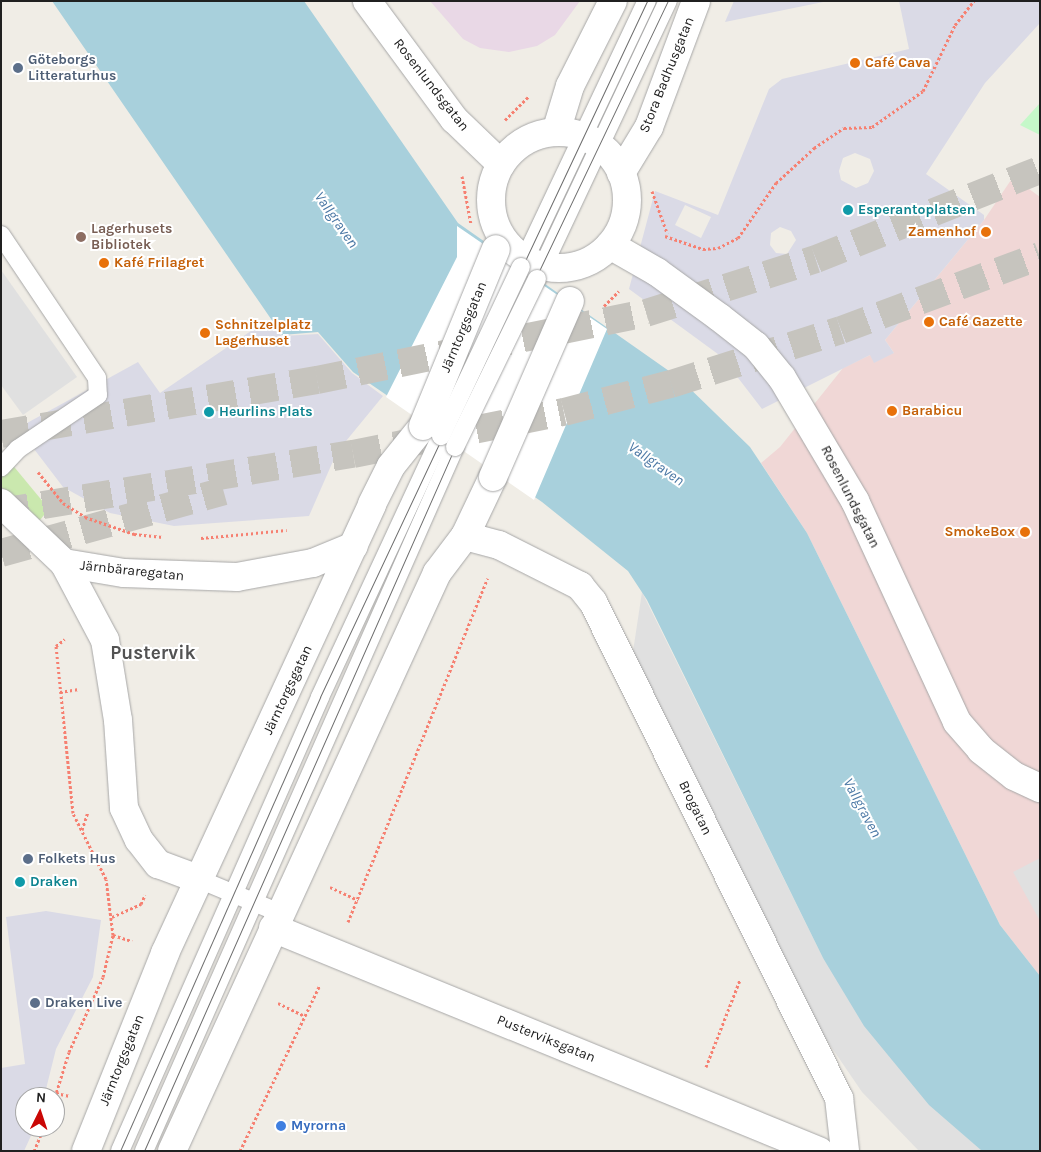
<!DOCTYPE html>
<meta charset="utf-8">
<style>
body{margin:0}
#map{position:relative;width:1041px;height:1152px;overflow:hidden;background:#f0ede6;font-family:Karla,sans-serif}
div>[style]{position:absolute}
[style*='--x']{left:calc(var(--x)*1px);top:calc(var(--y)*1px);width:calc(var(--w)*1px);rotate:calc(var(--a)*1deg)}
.commercial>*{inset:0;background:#f0d7d6}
.industrial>*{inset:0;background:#e9d8e6}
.grass>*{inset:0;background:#cae8ae}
.park>*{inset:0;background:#c5f8c9}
.parking>*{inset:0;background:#e0e0e0}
.plaza>*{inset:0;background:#dadae6}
.water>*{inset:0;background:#a8d0dc}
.pier>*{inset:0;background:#fff}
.trunk-tunnel>*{height:28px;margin-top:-14px;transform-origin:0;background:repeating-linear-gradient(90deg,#c6c4be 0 28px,transparent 0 42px)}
.path>*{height:3px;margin-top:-1.5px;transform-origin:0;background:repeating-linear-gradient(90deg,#f68071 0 2.5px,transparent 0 5px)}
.roads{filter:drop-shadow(0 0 1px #a7a7a7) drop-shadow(0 0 1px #a7a7a7)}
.service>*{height:18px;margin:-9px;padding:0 9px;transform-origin:9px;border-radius:9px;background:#fff}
.minor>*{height:28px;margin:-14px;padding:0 14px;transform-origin:14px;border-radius:14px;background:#fff}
.minor>.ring{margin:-14px;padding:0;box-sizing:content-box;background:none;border:28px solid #fff;border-radius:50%}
.tertiary>*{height:28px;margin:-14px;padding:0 14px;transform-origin:14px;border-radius:14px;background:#fff}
.tram>*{height:1px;margin:-0.5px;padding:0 0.5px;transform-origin:0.5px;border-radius:0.5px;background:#6e6e6e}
.bridges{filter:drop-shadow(0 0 1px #a7a7a7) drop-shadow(0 0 1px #a7a7a7)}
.service-bridge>*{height:18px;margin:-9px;padding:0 9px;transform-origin:9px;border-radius:9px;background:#fff}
.minor-bridge>*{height:28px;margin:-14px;padding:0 14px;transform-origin:14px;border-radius:14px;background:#fff}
.dots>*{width:14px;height:14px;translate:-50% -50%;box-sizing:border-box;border:2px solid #fff;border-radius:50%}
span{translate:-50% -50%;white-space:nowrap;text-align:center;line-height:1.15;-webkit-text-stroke:4px #fff;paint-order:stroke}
.service-label{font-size:14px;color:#4e5e75;font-weight:700}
.left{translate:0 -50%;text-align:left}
.food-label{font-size:14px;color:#c56008;font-weight:700}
.right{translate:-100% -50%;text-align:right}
.street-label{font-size:14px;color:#202020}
.culture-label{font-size:14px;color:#0d838f;font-weight:700}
.education-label{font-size:14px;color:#785e54;font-weight:700}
.shop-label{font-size:14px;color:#366cbe;font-weight:700}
.water-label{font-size:15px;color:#4b78a5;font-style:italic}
.district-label{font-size:19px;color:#535353;font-weight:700}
.frame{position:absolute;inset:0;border:2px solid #202020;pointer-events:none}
.north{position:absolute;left:15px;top:1087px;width:50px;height:50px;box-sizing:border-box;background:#fff;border:1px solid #a6a6a6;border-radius:50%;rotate:4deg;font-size:14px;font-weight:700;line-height:20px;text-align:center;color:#202020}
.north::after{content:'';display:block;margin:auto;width:18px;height:22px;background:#ca0705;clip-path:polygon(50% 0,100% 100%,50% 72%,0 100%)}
</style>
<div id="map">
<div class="commercial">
<i style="clip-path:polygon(1013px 177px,1040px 197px,1040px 976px,1000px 925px,807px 533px,761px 463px,780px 447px,843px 368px,870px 355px,894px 353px,885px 340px,984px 220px)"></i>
</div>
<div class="industrial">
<i style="clip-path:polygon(430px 1px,580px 1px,555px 35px,537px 46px,509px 52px,480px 48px,463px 39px)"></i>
</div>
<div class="grass">
<i style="clip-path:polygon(1px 451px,49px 509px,40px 520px,1px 487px)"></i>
</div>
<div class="park">
<i style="clip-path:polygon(1040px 103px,1040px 135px,1020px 125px)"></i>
</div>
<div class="parking">
<i style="clip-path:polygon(1px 270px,77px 377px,23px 415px,1px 385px)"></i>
<i style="clip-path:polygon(642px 592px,823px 958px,929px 1104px,982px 1151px,919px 1151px,862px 1092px,819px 1029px,632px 658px)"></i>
<i style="clip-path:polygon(1040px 858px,1040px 921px,1013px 872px)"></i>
</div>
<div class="plaza">
<i style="clip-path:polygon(734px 1px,828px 1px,725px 22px)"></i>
<i style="clip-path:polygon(evenodd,899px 1px,1040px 1px,1040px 23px,985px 83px,926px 174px,984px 215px,984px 220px,885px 340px,894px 353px,874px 363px,870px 355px,762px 409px,722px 357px,629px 289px,655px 191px,718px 215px,769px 89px,782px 79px,909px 49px,899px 1px,855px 153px,870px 159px,874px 171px,868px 183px,856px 188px,841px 180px,839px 171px,843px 158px,855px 153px,899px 1px,685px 205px,711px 217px,701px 238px,675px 225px,685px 205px,899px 1px,780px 227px,791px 231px,796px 240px,787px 254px,776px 253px,770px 245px,771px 233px,780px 227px)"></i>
<i style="clip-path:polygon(264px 322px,282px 336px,318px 334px,352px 373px,383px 396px,337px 452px,309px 516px,174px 526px,110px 513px,63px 487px,18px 428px,138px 362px,160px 393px)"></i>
<i style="clip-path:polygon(46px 911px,101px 920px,93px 977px,56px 1049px,44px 1097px,25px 1097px,25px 1127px,35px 1127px,24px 1151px,1px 1151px,1px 1068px,25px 1064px,6px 917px)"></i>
</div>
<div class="water">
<i style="clip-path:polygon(52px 1px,304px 1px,458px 223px,679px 378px,750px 447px,807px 533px,1000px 925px,1040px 976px,1040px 1151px,982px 1151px,929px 1105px,864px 1026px,823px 958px,647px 600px,628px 571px,542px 502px,353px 372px,318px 332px,282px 335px)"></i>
</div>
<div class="pier">
<i style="clip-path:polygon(457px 226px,607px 329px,534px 500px,386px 397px,457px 257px)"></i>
</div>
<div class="trunk-tunnel">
<i style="--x:1;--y:434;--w:321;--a:-9.7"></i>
<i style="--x:317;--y:380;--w:336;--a:-11.5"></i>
<i style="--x:646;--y:313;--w:178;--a:-17.6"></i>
<i style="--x:816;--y:259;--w:241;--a:-21.7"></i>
<i style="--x:1;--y:512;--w:357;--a:-9.4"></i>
<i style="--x:353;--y:454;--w:215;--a:-11.3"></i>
<i style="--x:564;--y:412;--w:111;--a:-14.7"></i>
<i style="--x:671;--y:384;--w:178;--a:-17.6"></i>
<i style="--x:841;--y:330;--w:212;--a:-20.4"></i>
<i style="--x:1;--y:553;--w:231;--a:-15.5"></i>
</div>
<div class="path">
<i style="--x:505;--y:120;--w:34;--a:-45"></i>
<i style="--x:462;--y:176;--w:49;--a:79.4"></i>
<i style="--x:652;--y:191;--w:45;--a:70.3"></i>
<i style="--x:665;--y:236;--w:40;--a:18.9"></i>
<i style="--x:703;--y:249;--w:15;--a:-4"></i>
<i style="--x:718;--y:248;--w:22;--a:-27"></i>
<i style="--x:738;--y:238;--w:67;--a:-55.4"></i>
<i style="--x:776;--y:183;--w:52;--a:-42.6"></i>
<i style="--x:814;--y:148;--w:36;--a:-34"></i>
<i style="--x:844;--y:128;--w:28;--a:-2"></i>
<i style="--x:872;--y:127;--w:62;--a:-35.2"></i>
<i style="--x:923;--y:91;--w:73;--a:-64.1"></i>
<i style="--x:955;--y:25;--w:31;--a:-52"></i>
<i style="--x:604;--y:306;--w:21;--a:-45"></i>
<i style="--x:38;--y:472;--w:40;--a:51"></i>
<i style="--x:63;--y:503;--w:26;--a:32"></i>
<i style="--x:85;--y:517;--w:52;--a:19.1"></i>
<i style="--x:134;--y:534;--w:29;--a:6"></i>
<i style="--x:201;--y:538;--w:86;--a:-5.3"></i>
<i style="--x:60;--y:692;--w:19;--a:-9"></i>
<i style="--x:82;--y:830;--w:19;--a:-72"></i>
<i style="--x:330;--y:887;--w:31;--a:25"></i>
<i style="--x:112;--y:917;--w:32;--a:-24"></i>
<i style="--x:141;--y:904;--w:10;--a:-66"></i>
<i style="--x:348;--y:922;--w:371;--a:-67.9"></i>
<i style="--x:113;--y:935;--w:20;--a:18"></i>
<i style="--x:278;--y:1003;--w:30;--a:26"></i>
<i style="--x:706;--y:1067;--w:93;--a:-68.7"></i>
<i style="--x:56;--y:1093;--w:14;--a:12"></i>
<i style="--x:55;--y:1097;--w:47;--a:-72.7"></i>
<i style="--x:69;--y:1052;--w:82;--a:-65.6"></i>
<i style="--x:103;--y:977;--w:43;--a:-76.6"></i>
<i style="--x:113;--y:935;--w:56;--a:-97.1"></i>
<i style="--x:106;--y:879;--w:74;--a:-116.6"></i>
<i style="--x:73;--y:813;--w:168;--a:-95.8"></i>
<i style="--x:56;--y:646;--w:11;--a:-38"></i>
<i style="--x:34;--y:1151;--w:26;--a:-67"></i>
<i style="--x:240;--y:1151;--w:184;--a:-64.3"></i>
</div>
<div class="roads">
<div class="service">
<i style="--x:1;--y:235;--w:172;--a:56.1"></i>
<i style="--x:97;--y:378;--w:17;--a:87"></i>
<i style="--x:98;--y:395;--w:97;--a:146"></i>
<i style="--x:18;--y:449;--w:25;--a:133"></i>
<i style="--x:521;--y:267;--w:294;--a:-64.7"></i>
<i style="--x:537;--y:279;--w:307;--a:-64.8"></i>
<i style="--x:201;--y:880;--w:86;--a:22.7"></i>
<i style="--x:120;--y:1151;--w:496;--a:-66.2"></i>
<i style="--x:320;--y:697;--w:288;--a:-65.1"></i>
<i style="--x:144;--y:1151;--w:770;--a:-66.17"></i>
</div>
<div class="minor">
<i style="--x:367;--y:1;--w:147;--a:53.6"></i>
<i style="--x:454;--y:119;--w:65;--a:43.8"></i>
<i class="ring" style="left:491px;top:132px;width:108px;height:108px"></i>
<i style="--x:610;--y:245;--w:54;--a:29.9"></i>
<i style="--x:657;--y:272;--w:77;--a:36"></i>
<i style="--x:719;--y:317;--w:47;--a:38.1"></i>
<i style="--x:756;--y:346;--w:41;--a:50.9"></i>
<i style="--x:782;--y:378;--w:143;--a:59.3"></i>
<i style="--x:855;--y:501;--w:243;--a:65.2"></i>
<i style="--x:957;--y:722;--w:37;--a:49"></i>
<i style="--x:981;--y:750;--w:42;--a:38.2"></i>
<i style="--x:1014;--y:776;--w:29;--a:25"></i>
<i style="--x:1;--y:503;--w:87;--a:43.6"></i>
<i style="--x:64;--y:563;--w:87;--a:62"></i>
<i style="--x:105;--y:640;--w:81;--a:80.8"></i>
<i style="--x:118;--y:720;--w:88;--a:86.1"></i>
<i style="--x:124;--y:808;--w:35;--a:65"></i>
<i style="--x:139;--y:840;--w:31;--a:52"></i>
<i style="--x:158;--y:864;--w:46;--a:20.4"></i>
<i style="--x:465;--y:536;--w:35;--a:15"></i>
<i style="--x:499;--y:545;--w:91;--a:26.8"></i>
<i style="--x:580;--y:586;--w:21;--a:51"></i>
<i style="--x:593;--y:602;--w:554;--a:63.62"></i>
<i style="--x:839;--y:1098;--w:53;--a:83.5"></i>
<i style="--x:64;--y:563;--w:61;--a:9.5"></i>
<i style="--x:124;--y:573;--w:113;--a:2"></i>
<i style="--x:237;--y:577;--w:77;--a:-10.4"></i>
<i style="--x:313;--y:563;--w:44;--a:-22.5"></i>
<i style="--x:273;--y:928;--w:590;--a:22.22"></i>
<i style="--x:86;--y:1151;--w:213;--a:-68.2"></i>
<i style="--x:165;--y:953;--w:494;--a:-65.2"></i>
<i style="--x:372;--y:504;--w:42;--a:-63.4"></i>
<i style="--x:391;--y:466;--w:51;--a:-51.3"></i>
<i style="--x:172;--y:1151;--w:636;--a:-65.37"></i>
<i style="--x:437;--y:573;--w:46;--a:-52.9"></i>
<i style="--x:465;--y:536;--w:65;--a:-64.6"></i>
</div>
<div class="tertiary">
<i style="--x:556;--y:132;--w:48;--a:-73.1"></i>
<i style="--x:570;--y:86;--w:95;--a:-63.2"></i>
<i style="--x:621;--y:173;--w:54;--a:-58.7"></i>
<i style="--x:649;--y:127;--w:134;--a:-69.5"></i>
</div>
</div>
<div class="tram">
<i style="--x:120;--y:1151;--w:496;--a:-66.2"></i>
<i style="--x:320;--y:697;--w:769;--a:-64.83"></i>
<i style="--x:144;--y:1151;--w:770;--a:-66.17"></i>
<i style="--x:455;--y:447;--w:494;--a:-64.5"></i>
</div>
<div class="bridges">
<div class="service-bridge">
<i style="--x:441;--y:436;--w:187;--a:-64.7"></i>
<i style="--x:455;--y:447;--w:187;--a:-64"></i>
</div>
<div class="minor-bridge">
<i style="--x:423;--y:426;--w:191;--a:-67.6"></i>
<i style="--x:493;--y:477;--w:192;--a:-66.4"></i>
</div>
</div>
<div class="dots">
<i style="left:855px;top:63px;background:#e8710a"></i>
<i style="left:18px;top:68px;background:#5c6f8a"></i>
<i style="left:848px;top:210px;background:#0f9aa8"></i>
<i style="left:986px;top:232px;background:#e8710a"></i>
<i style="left:81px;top:237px;background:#8d6e63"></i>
<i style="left:104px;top:263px;background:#e8710a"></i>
<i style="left:929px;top:322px;background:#e8710a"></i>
<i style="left:205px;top:333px;background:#e8710a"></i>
<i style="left:892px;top:411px;background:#e8710a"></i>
<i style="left:209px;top:412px;background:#0f9aa8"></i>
<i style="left:1025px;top:532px;background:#e8710a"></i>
<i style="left:28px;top:859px;background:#5c6f8a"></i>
<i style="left:20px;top:882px;background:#0f9aa8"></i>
<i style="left:35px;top:1003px;background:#5c6f8a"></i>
<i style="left:281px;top:1126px;background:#3f7fe0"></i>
</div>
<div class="service-label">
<span class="left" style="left:28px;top:68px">Göteborgs<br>Litteraturhus</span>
<span class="left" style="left:38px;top:859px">Folkets Hus</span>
<span class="left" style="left:45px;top:1003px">Draken Live</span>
</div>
<div class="food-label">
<span class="left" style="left:865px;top:63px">Café Cava</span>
<span class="right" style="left:976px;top:232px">Zamenhof</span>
<span class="left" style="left:114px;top:263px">Kafé Frilagret</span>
<span class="left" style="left:939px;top:322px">Café Gazette</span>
<span class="left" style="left:215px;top:333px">Schnitzelplatz<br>Lagerhuset</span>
<span class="left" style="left:902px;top:411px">Barabicu</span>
<span class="right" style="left:1015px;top:532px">SmokeBox</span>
</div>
<div class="street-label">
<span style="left:667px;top:75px;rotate:-68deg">Stora Badhusgatan</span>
<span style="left:431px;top:85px;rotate:52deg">Rosenlundsgatan</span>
<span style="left:464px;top:327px;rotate:-67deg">Järntorgsgatan</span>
<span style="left:850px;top:497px;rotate:63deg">Rosenlundsgatan</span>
<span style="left:132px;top:571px;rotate:6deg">Järnbäraregatan</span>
<span style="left:288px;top:690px;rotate:-65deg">Järntorgsgatan</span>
<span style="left:695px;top:808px;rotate:64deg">Brogatan</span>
<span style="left:546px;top:1039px;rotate:22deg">Pusterviksgatan</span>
<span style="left:122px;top:1060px;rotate:-68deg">Järntorgsgatan</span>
</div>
<div class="culture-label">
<span class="left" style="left:858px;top:210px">Esperantoplatsen</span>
<span class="left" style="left:219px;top:412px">Heurlins Plats</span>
<span class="left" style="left:30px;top:882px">Draken</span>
</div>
<div class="education-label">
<span class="left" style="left:91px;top:237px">Lagerhusets<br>Bibliotek</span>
</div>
<div class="shop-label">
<span class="left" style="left:291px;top:1126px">Myrorna</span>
</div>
<div class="water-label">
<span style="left:336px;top:220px;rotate:55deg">Vallgraven</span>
<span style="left:656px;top:464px;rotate:35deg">Vallgraven</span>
<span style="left:862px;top:808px;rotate:62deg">Vallgraven</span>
</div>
<div class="district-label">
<span style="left:153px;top:654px">Pustervik</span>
</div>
<div class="frame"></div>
<div class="north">N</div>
</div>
